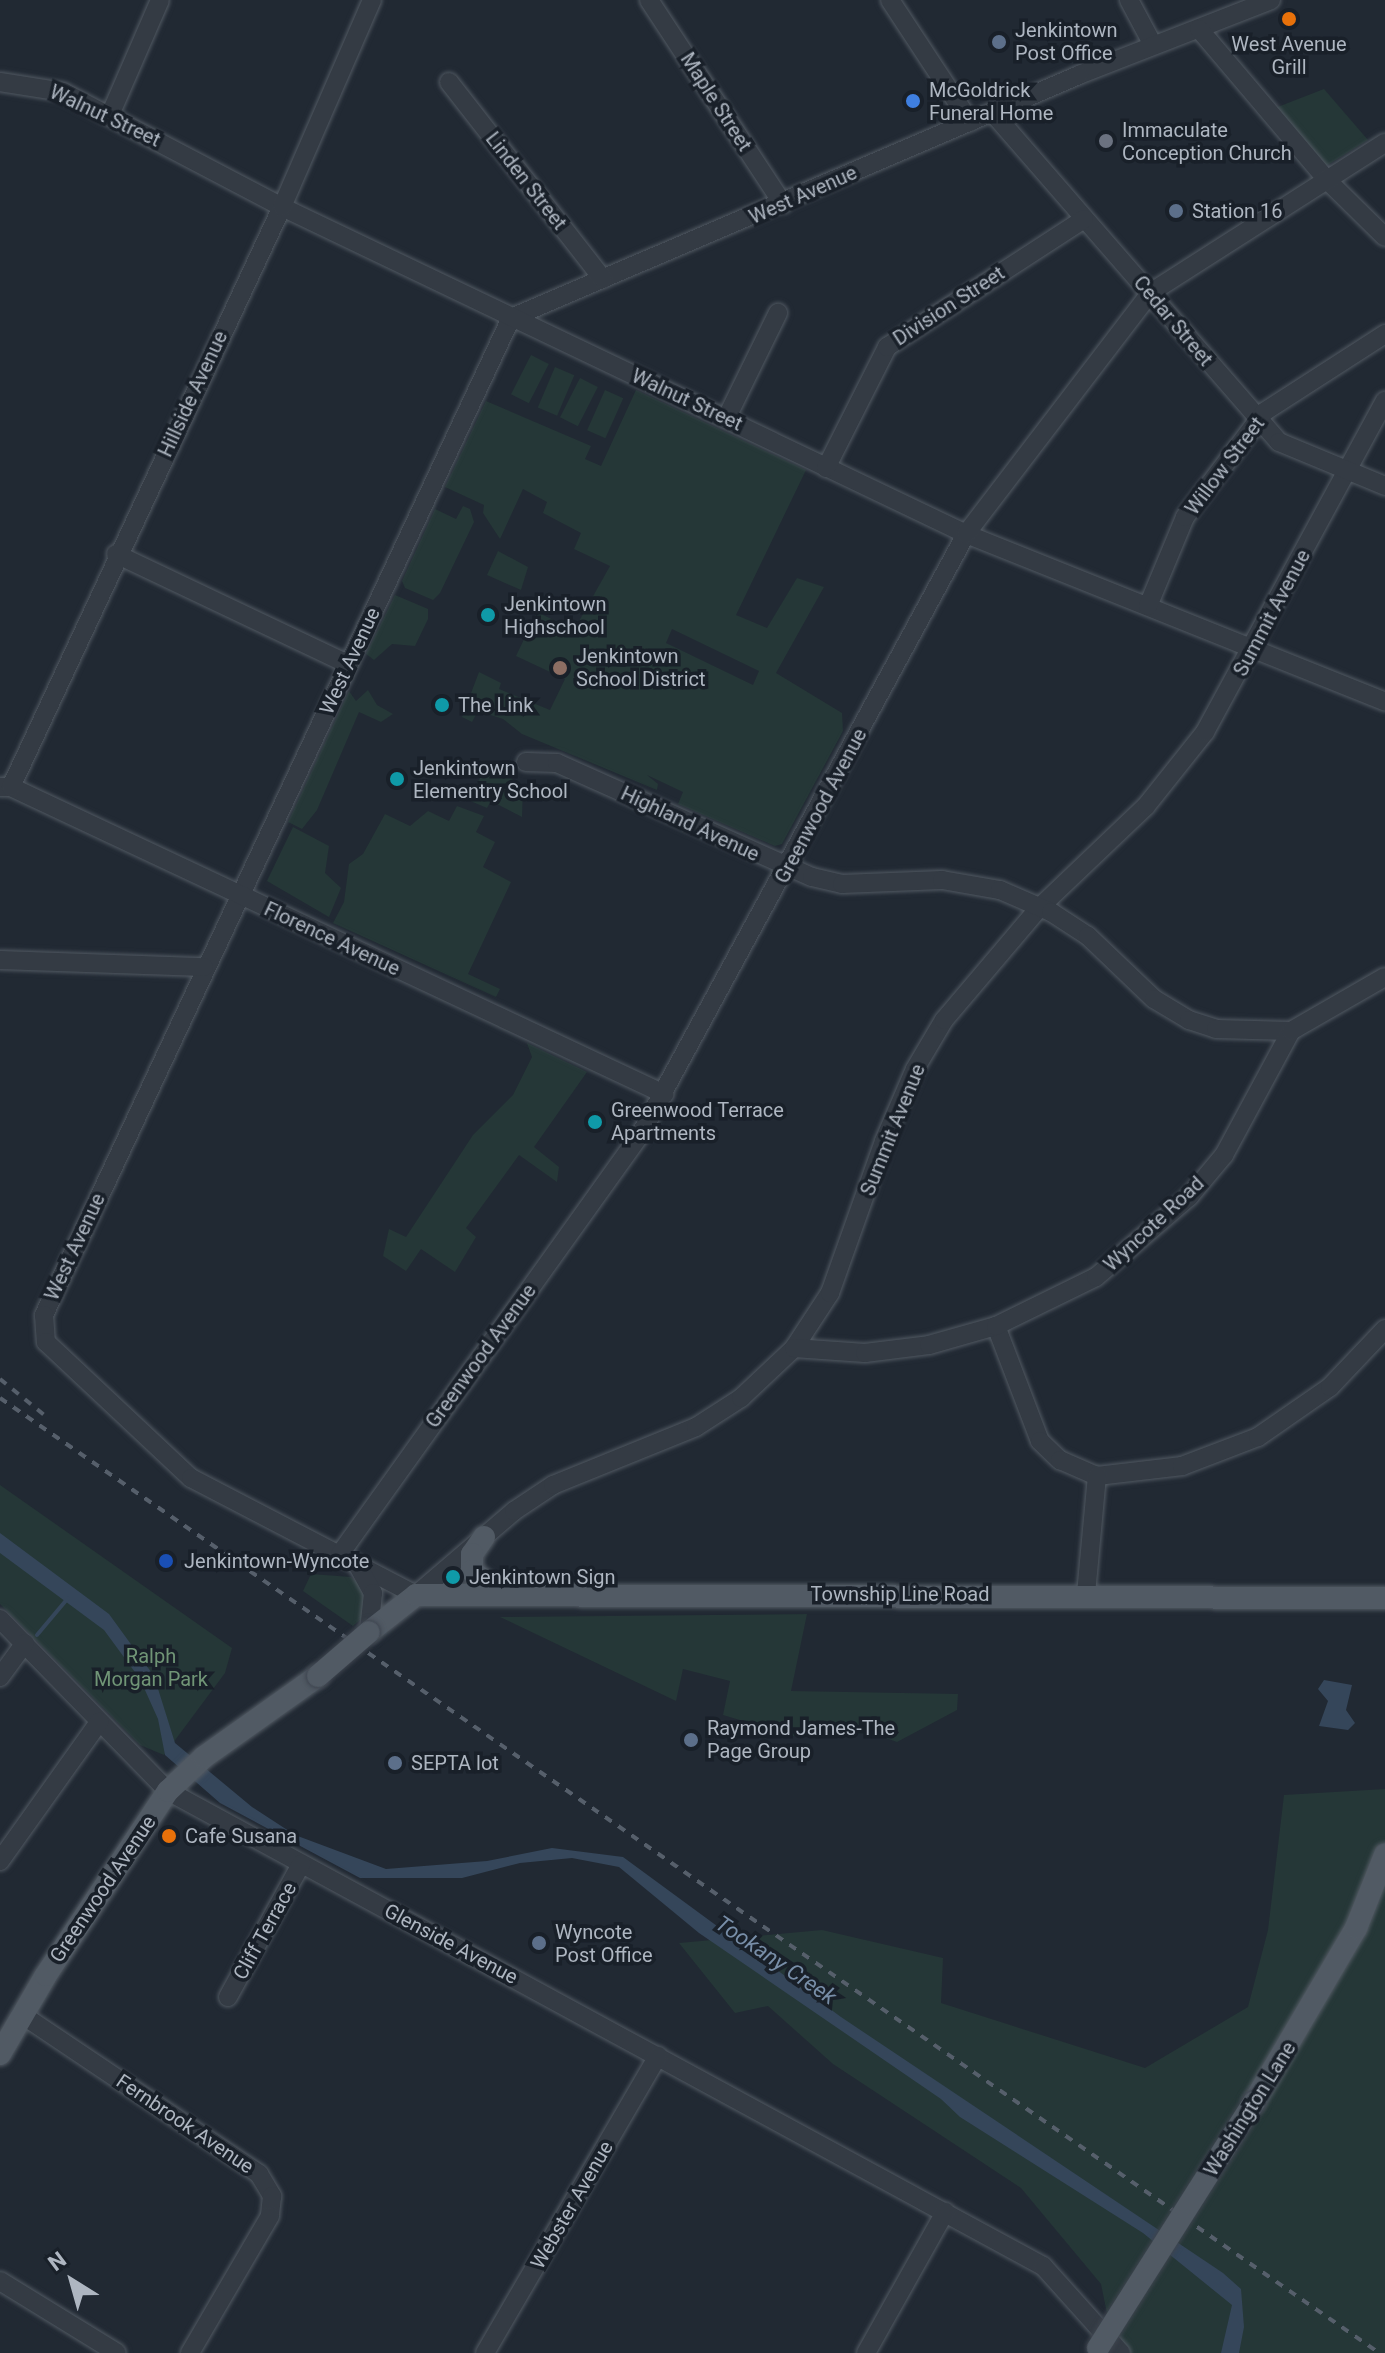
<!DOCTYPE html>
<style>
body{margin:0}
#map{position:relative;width:1385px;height:2353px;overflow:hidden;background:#212933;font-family:Roboto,sans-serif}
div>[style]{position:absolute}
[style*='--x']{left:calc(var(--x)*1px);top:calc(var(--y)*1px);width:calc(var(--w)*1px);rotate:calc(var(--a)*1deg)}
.green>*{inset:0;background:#253737;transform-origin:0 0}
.water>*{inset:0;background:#35465a}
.stream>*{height:4px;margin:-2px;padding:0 2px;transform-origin:2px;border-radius:2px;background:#35465a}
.roads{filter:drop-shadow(0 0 2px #515962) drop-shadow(0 0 2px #515962)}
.minor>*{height:18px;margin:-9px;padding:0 9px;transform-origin:9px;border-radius:9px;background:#343b44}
.major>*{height:22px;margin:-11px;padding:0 11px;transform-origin:11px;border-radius:11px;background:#515a64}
.rail>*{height:4px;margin-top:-2px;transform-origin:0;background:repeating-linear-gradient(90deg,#565f6b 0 8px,transparent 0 16px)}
.bridges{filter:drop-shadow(0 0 2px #3d444e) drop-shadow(0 0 2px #3d444e)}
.major-bridge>*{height:22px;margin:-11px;padding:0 11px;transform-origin:11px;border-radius:11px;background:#515a64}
.dots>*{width:22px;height:22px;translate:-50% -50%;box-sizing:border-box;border:4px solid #192029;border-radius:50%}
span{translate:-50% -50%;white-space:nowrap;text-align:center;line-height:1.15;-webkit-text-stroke:7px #192029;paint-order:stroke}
.poi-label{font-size:20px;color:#aeb6c1}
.left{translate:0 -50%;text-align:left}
.street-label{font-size:20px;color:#aeb6c1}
.park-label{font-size:20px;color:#709576}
.water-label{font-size:22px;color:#788ea8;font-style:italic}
.north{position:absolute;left:32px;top:2241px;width:80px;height:80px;-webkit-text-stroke:6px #192029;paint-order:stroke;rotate:323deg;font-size:22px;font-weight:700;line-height:32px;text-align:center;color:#aeb6c1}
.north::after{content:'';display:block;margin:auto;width:28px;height:36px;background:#aeb6c1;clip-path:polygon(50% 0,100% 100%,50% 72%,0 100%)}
</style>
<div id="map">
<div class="green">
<i style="clip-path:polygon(1324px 89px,1368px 140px,1326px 166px,1275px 108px)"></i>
<i style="left:531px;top:355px;width:20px;height:44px;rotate:27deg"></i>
<i style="left:555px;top:367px;width:21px;height:44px;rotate:23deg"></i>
<i style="left:580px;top:378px;width:20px;height:44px;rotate:27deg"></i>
<i style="left:605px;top:390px;width:20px;height:44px;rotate:24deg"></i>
<i style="clip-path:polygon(evenodd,636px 390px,806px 470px,736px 615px,767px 628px,797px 578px,824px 587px,776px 673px,842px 713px,843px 731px,782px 844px,775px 846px,678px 804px,683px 792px,647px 775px,658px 784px,657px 790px,522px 734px,503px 719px,478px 711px,472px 722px,462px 717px,479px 672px,501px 683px,499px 689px,550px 710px,565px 679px,516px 656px,537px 612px,574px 630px,610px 566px,574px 549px,581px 533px,543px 513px,547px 502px,523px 489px,500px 539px,483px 513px,484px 505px,445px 487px,486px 401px,591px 446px,585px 459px,601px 466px,636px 390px,672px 629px,759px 671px,753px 685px,666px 643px,672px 629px)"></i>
<i style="clip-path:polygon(463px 506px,470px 509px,474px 522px,440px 593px,433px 600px,405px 588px,402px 581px,435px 509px,456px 519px)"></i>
<i style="clip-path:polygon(498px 551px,528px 567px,521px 590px,487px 575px)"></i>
<i style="clip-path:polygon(395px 595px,428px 609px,428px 619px,415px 646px,392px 644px,374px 660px,366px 654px)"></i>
<i style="clip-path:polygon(368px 690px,377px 705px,393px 714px,381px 722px,359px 712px,317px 810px,302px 829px,288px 822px,349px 691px,356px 701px)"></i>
<i style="clip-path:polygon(500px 769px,523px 788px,522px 817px,491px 801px,487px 808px,468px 800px,480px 778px)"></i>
<i style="clip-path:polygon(457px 806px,484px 816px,476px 832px,495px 842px,483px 867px,511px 882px,468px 974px,500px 989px,496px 997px,333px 923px,344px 902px,349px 864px,363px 854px,385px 814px,410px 826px,428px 811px,449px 821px)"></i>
<i style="clip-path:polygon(293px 827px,329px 846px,325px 873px,341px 888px,329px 917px,267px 881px)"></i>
<i style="clip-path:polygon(527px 1043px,587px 1072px,534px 1147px,559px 1167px,557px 1182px,519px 1155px,466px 1228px,476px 1237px,455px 1272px,421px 1249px,406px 1271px,383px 1256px,389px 1229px,406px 1237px,473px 1135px,513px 1095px,532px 1057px)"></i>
<i style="clip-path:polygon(0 1485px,232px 1648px,225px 1673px,164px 1755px,140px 1745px,0 1604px)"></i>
<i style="clip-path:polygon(311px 1574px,351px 1577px,361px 1586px,366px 1597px,362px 1618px,353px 1626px,303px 1591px)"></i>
<i style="clip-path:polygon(807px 1614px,791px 1691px,958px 1694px,957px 1710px,897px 1742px,872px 1733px,793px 1736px,723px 1715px,730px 1681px,683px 1669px,676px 1701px,500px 1617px)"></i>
<i style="clip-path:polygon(1385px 1789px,1385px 2353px,1115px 2353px,1101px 2284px,1021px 2188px,833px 2064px,768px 2006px,735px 2013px,679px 1943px,822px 1930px,943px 1958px,941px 2003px,1145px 2068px,1248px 2007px,1268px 1930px,1284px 1795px)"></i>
</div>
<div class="water">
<i style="clip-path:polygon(0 1533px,109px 1614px,154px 1676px,175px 1743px,252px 1807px,295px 1835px,386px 1869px,487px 1861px,552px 1848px,623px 1857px,841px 2017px,1223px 2273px,1241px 2289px,1244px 2327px,1239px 2353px,1221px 2353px,1232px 2305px,1143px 2233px,960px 2117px,941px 2099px,699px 1933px,619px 1867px,572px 1858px,520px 1863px,462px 1878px,360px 1878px,220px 1803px,165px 1755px,158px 1719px,140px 1679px,104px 1630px,0 1553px)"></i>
<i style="clip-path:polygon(1324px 1680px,1352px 1685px,1346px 1710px,1355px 1723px,1348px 1730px,1319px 1726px,1328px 1701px,1318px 1689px)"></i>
</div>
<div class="stream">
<i style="--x:37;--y:1635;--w:48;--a:-50"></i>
</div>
<div class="roads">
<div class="minor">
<i style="--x:649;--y:0;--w:244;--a:56.7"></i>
<i style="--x:890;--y:0;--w:146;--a:56.7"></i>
<i style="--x:1129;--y:0;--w:51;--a:61.9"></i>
<i style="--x:1271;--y:0;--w:206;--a:158.7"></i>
<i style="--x:1079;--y:75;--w:618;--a:156.84"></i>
<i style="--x:511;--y:318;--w:1101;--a:115.1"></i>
<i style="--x:44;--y:1315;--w:27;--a:86"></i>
<i style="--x:46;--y:1342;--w:199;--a:43.2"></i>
<i style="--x:191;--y:1478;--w:254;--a:27.5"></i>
<i style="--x:416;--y:1595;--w:129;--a:-40.6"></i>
<i style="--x:514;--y:1511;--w:47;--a:-33.7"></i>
<i style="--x:553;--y:1485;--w:154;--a:-22.1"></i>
<i style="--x:696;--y:1427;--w:54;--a:-32.8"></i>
<i style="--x:741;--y:1398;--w:73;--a:-43.3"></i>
<i style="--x:794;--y:1348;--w:66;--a:-56.8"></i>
<i style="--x:830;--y:1293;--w:161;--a:-70.4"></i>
<i style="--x:884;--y:1141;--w:78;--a:-66.7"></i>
<i style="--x:915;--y:1069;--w:57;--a:-59.4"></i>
<i style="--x:944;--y:1020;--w:148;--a:-49.7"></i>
<i style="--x:1040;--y:907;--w:146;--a:-43.6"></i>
<i style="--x:1146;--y:806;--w:95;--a:-51.4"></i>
<i style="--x:1205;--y:732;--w:377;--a:-61.5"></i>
<i style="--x:1199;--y:29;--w:198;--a:49.7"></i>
<i style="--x:1327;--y:180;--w:81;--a:44.5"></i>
<i style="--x:0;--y:82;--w:64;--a:9"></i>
<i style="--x:63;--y:92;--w:247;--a:27.7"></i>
<i style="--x:282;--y:207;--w:758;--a:25.55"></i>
<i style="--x:966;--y:534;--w:451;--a:21.8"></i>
<i style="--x:449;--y:82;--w:250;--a:52"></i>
<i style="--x:993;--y:113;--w:436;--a:49"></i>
<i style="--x:1279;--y:442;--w:115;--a:22.5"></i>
<i style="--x:110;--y:115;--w:125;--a:-66.5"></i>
<i style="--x:727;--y:417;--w:116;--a:-63.9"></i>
<i style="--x:826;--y:468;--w:136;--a:-63.2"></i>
<i style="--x:887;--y:347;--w:235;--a:-33"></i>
<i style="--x:116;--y:554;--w:257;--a:25.4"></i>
<i style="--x:1148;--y:606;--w:96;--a:-67.4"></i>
<i style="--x:1185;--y:517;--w:131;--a:-53"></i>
<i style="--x:1264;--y:412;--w:144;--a:-32.8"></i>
<i style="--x:526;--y:762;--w:31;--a:2"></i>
<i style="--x:557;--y:763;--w:279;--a:24.1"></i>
<i style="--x:812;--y:877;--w:31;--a:13"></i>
<i style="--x:842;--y:884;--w:100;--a:-2.3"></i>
<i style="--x:942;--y:880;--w:59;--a:9.8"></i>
<i style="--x:1000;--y:890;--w:56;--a:23.3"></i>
<i style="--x:1051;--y:912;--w:44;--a:33"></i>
<i style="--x:1088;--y:936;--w:91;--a:43.7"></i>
<i style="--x:1154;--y:999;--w:41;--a:31"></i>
<i style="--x:1189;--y:1020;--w:28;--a:18"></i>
<i style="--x:1216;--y:1029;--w:75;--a:1.5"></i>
<i style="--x:0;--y:787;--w:11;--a:0"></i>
<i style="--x:11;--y:787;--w:722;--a:25.18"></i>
<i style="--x:11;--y:787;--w:640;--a:-64.96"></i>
<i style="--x:282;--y:207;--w:226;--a:-66.5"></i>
<i style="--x:0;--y:960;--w:204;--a:2"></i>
<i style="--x:996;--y:1326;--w:123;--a:69.1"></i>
<i style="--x:1040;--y:1441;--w:28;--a:44"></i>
<i style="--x:1060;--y:1460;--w:40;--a:23.4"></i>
<i style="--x:1097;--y:1476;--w:86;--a:-6.7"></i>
<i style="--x:1182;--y:1466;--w:81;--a:-20.9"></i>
<i style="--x:1258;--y:1437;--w:88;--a:-34.8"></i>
<i style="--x:1330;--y:1387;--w:80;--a:-46.5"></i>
<i style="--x:794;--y:1348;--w:71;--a:4"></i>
<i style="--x:865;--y:1353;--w:64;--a:-7.1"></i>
<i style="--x:929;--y:1345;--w:70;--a:-15.8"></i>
<i style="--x:996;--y:1326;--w:111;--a:-26.1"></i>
<i style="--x:1096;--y:1277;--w:123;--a:-40.7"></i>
<i style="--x:1189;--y:1197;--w:55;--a:-50.2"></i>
<i style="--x:1224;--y:1155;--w:141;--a:-61.6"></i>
<i style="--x:1291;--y:1031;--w:108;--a:-29.9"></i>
<i style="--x:340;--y:1554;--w:515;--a:-54.4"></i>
<i style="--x:640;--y:1135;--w:684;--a:-61.52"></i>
<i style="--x:966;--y:534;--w:303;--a:-52.6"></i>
<i style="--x:1150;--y:293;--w:279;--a:-32.6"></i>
<i style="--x:358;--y:1566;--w:31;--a:61"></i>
<i style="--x:373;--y:1593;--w:39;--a:96"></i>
<i style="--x:1086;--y:1594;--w:119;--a:-84.7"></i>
<i style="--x:0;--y:1619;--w:240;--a:45.7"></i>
<i style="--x:168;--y:1791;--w:996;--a:28.5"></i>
<i style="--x:1043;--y:2266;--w:117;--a:48.1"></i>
<i style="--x:0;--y:1677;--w:42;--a:-53.7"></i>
<i style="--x:0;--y:1861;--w:171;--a:-54.5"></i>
<i style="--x:228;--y:1997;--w:152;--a:-61.2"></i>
<i style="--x:21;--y:2014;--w:287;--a:33.9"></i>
<i style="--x:259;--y:2174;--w:26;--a:59"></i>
<i style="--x:272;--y:2196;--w:20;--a:96"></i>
<i style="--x:270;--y:2216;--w:159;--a:120.3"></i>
<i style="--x:0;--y:2281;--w:137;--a:31.6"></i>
<i style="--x:485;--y:2353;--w:344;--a:-59.8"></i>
<i style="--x:866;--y:2353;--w:162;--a:-60.7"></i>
</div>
<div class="major">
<i style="--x:484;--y:1537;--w:21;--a:125"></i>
<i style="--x:472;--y:1554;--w:17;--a:90"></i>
<i style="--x:472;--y:1571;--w:35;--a:39"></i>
<i style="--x:369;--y:1632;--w:60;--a:-38.2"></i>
<i style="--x:416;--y:1595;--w:969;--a:0.18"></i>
<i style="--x:0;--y:2054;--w:91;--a:-59.8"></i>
<i style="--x:46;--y:1975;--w:221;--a:-56.5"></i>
<i style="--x:168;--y:1791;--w:50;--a:-43.4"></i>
<i style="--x:204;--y:1757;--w:140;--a:-35.4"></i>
<i style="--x:1254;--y:2102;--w:202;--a:-59.6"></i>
<i style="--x:1356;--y:1928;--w:79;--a:-68.3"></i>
</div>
</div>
<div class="rail">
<i style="--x:0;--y:1379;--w:63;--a:39.2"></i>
<i style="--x:0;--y:1398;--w:1677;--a:34.7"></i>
</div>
<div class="bridges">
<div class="major-bridge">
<i style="--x:318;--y:1676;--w:67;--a:-40.8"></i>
<i style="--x:1098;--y:2348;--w:291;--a:-57.6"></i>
</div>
</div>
<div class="dots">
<i style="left:1289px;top:19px;background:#e8710a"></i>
<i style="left:999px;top:42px;background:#5c6f8a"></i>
<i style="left:913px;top:101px;background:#3f7fe0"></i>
<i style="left:1106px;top:141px;background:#6b7280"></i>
<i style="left:1176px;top:211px;background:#5c6f8a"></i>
<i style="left:488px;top:615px;background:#0f9aa8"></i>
<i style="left:560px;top:668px;background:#8d6e63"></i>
<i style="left:442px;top:705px;background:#0f9aa8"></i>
<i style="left:397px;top:779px;background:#0f9aa8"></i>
<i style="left:595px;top:1122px;background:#0f9aa8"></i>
<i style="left:166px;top:1561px;background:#1a4fb4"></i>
<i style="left:453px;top:1577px;background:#0f9aa8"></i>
<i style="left:691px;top:1740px;background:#5c6f8a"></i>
<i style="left:395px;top:1763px;background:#5c6f8a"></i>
<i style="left:169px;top:1836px;background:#e8710a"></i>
<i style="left:539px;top:1943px;background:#5c6f8a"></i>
</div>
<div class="poi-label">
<span class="left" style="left:1015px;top:42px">Jenkintown<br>Post Office</span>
<span style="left:1289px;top:56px">West Avenue<br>Grill</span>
<span class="left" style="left:929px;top:102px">McGoldrick<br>Funeral Home</span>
<span class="left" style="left:1122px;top:142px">Immaculate<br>Conception Church</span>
<span class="left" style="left:1192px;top:211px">Station 16</span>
<span class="left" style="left:504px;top:616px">Jenkintown<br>Highschool</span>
<span class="left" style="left:576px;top:668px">Jenkintown<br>School District</span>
<span class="left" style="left:458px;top:705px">The Link</span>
<span class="left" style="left:413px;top:780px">Jenkintown<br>Elementry School</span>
<span class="left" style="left:611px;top:1122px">Greenwood Terrace<br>Apartments</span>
<span class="left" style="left:184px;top:1561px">Jenkintown-Wyncote</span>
<span class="left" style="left:469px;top:1577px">Jenkintown Sign</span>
<span class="left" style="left:707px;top:1740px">Raymond James-The<br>Page Group</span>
<span class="left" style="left:411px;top:1763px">SEPTA lot</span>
<span class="left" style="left:185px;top:1836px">Cafe Susana</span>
<span class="left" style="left:555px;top:1944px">Wyncote<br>Post Office</span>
</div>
<div class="street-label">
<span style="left:716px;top:102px;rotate:57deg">Maple Street</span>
<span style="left:105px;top:116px;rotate:25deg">Walnut Street</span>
<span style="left:526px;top:181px;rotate:52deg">Linden Street</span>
<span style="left:803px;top:195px;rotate:-24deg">West Avenue</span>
<span style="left:949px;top:306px;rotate:-33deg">Division Street</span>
<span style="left:1173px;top:321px;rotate:50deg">Cedar Street</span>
<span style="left:193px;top:394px;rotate:-65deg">Hillside Avenue</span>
<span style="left:687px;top:400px;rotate:25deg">Walnut Street</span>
<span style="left:1225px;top:466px;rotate:-53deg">Willow Street</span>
<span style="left:1272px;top:613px;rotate:-62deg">Summit Avenue</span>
<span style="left:350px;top:661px;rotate:-65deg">West Avenue</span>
<span style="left:821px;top:806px;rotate:-62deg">Greenwood Avenue</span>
<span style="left:690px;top:824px;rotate:25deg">Highland Avenue</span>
<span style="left:332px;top:939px;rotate:25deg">Florence Avenue</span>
<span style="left:893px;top:1130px;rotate:-68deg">Summit Avenue</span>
<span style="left:1154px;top:1224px;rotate:-43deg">Wyncote Road</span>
<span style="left:75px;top:1247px;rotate:-65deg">West Avenue</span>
<span style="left:481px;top:1356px;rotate:-54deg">Greenwood Avenue</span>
<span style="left:900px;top:1594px">Township Line Road</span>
<span style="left:103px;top:1889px;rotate:-56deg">Greenwood Avenue</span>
<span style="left:265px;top:1931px;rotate:-61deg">Cliff Terrace</span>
<span style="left:451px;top:1944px;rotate:28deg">Glenside Avenue</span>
<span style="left:1250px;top:2109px;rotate:-58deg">Washington Lane</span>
<span style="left:185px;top:2124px;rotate:34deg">Fernbrook Avenue</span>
<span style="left:572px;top:2205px;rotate:-60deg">Webster Avenue</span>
</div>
<div class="park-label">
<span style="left:151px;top:1668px">Ralph<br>Morgan Park</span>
</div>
<div class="water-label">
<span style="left:776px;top:1960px;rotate:34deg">Tookany Creek</span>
</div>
<div class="north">N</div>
</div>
